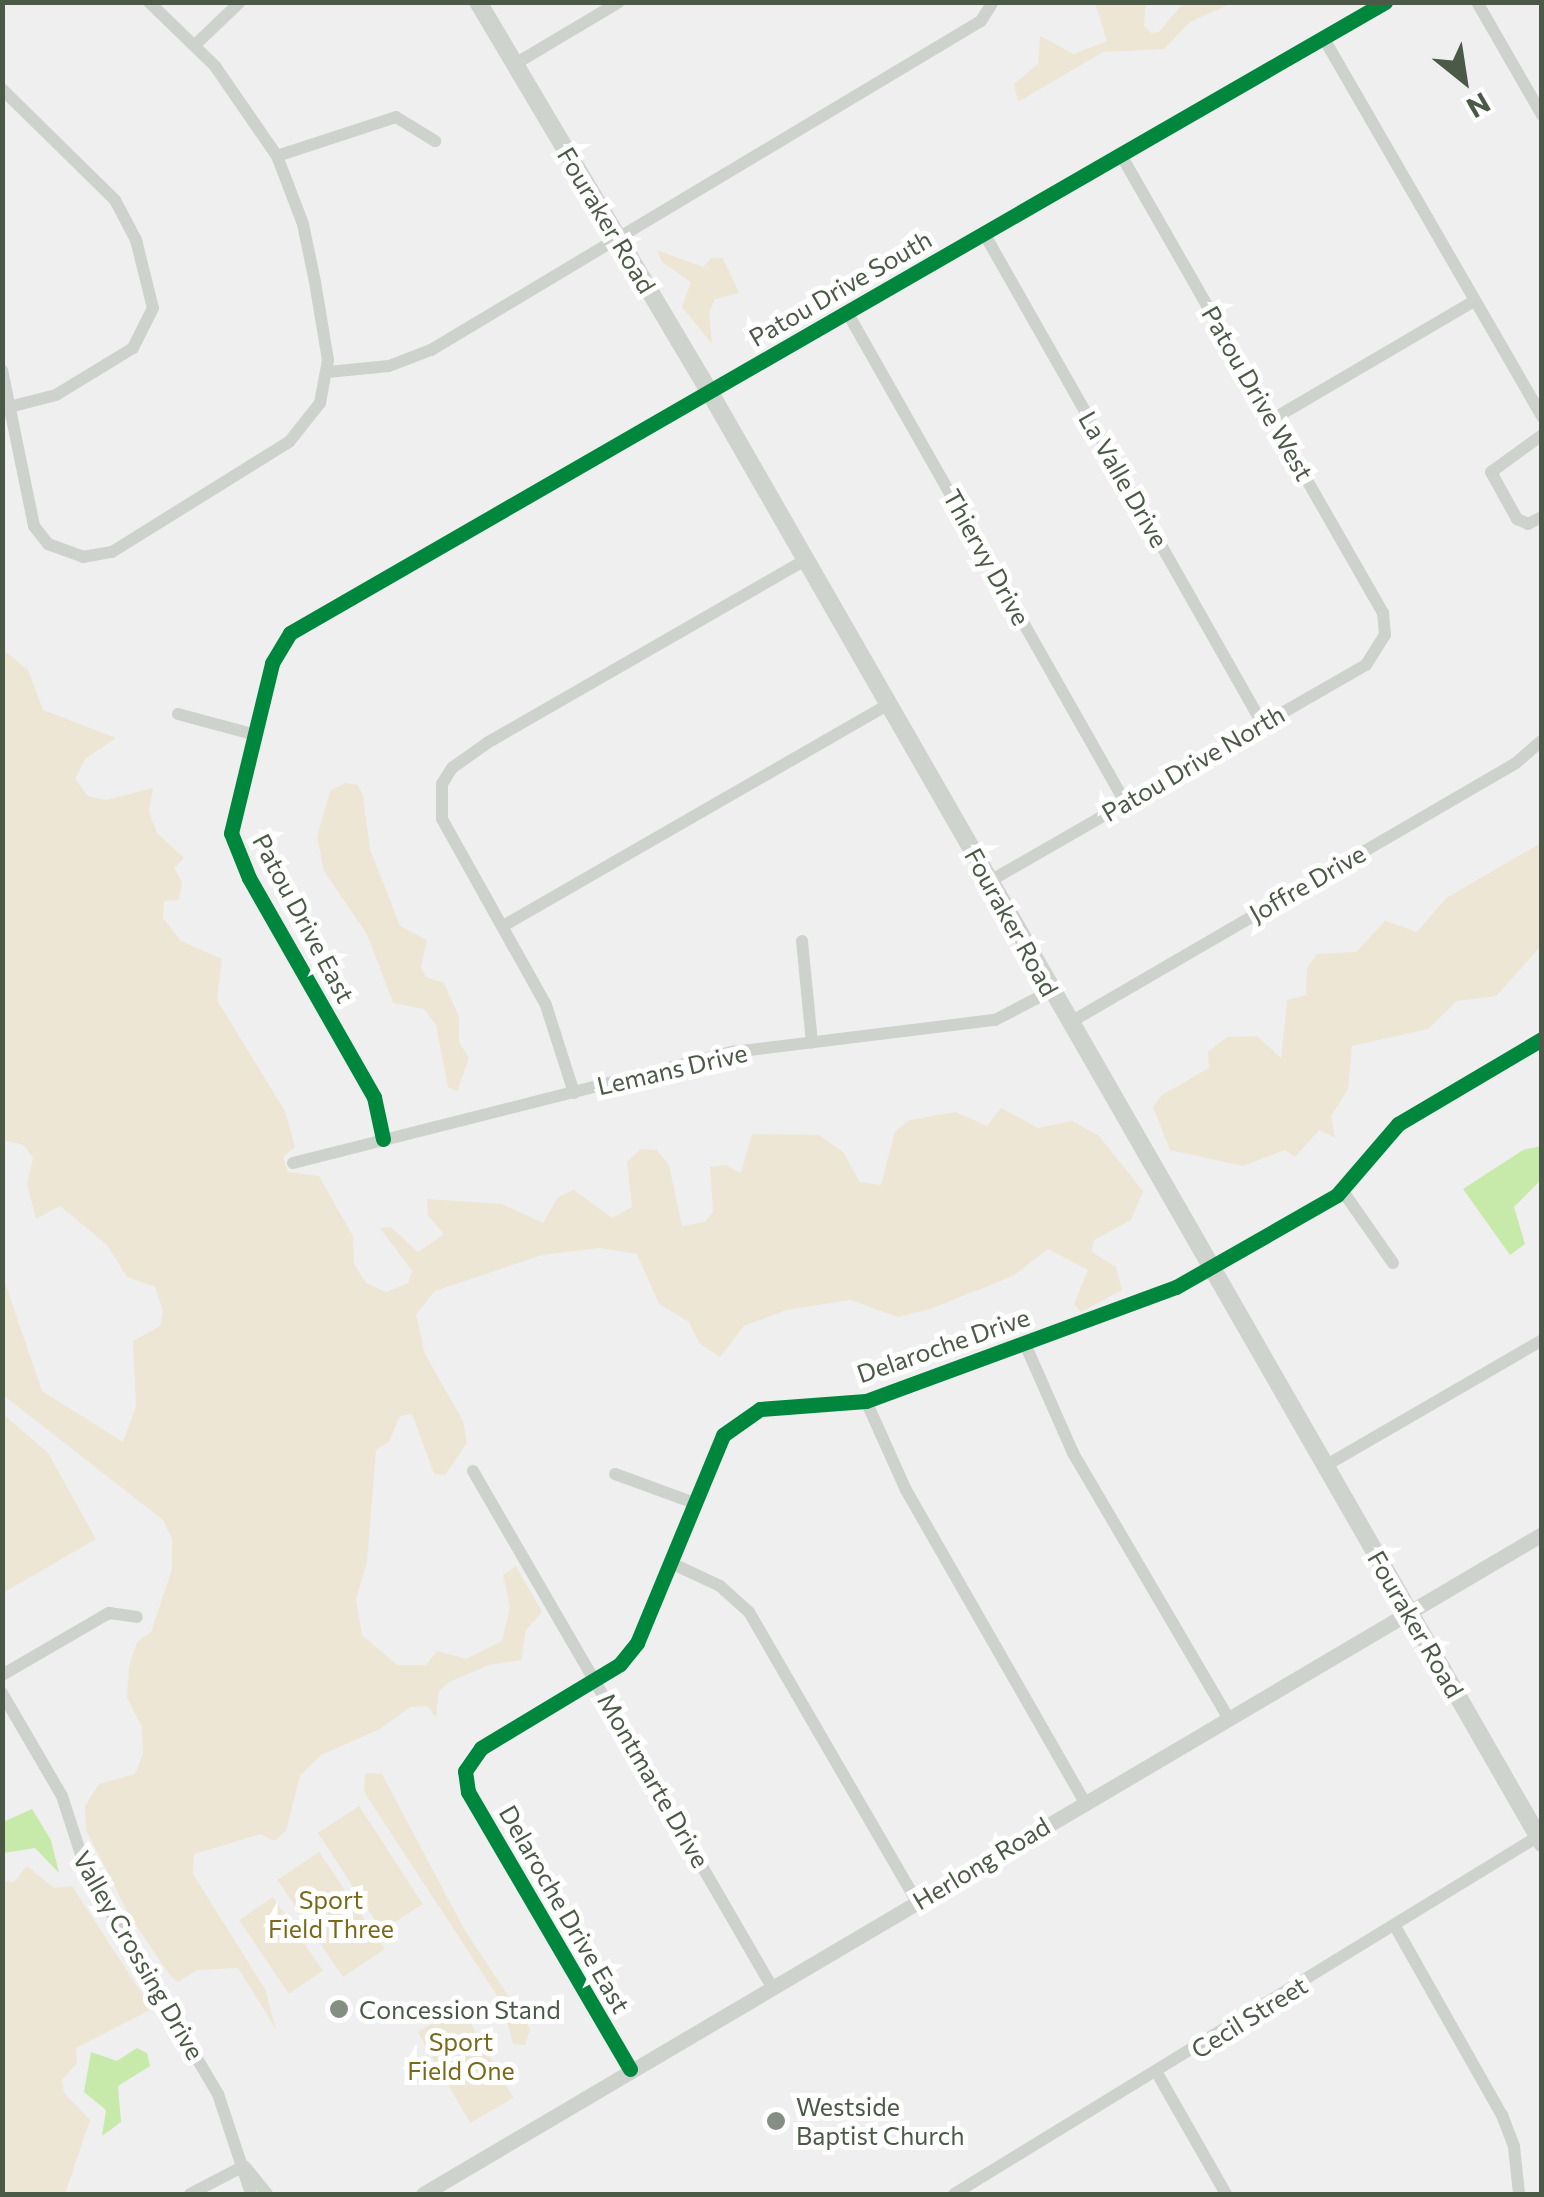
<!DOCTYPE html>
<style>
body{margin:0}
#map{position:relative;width:1544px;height:2197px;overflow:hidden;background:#efefef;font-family:Commissioner,sans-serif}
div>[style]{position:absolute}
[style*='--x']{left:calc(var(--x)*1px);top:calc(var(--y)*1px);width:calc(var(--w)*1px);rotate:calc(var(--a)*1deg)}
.green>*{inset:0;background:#eee6d4;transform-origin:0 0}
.water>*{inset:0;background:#c7eaaa}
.minor>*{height:12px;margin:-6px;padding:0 6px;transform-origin:6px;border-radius:6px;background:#ced2cd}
.tertiary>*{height:15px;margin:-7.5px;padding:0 7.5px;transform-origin:7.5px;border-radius:7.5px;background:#ced2cd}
.secondary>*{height:18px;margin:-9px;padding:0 9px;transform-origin:9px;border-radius:9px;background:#cfd3ce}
.cycleway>*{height:15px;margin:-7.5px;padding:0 7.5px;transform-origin:7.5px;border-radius:7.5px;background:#00873e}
.dots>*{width:28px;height:28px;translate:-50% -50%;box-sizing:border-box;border:5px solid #fff;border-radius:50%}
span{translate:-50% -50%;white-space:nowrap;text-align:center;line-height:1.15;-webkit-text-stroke:10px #fff;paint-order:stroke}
.street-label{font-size:25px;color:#4b5a47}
.park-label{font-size:25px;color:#79691a}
.poi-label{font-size:25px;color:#4b5a47}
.left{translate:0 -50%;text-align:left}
.frame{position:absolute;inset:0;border:5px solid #4b5a47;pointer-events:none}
.north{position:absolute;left:1414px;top:30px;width:100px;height:100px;-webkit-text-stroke:8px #fff;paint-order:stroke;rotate:150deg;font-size:28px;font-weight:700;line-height:40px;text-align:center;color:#4b5a47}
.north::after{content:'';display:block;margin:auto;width:35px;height:45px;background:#4b5a47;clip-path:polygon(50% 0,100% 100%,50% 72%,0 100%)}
</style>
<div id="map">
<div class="green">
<i style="clip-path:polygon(1095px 3px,1146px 3px,1144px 26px,1151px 33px,1159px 32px,1183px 3px,1232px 3px,1190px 22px,1164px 49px,1103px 52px,1018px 102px,1014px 84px,1038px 64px,1040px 36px,1074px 54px,1107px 41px)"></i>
<i style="clip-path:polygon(657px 250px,703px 267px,711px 258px,723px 258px,739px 293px,715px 299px,709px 313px,712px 344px,682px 307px,691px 282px,662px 262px)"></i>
<i style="clip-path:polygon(3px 650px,28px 670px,43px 710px,116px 738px,85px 759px,75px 779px,88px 796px,106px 800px,153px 788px,149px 811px,157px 833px,184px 858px,174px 868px,182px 882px,179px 900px,164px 901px,163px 918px,181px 941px,222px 959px,217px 1000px,285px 1111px,295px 1147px,283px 1157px,288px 1172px,319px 1176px,353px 1236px,354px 1264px,366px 1283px,386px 1292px,408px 1283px,412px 1271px,380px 1228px,391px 1227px,418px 1252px,444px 1234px,428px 1216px,427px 1199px,502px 1204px,543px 1223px,558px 1197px,574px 1190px,612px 1218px,632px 1207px,627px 1162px,641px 1149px,657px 1150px,669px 1165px,682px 1226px,705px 1222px,713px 1212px,710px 1167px,725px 1165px,741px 1173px,752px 1134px,819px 1135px,843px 1152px,860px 1182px,881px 1185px,895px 1131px,910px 1120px,956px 1112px,987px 1126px,1001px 1108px,1038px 1128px,1072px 1121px,1099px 1136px,1143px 1191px,1131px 1220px,1094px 1240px,1092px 1252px,1116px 1267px,1122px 1290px,1081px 1312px,1074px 1304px,1088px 1270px,1048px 1249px,1013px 1276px,930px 1309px,898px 1317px,850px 1300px,786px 1310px,744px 1326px,720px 1357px,699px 1343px,689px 1322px,659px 1304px,637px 1254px,600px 1248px,542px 1255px,435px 1291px,416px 1314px,425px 1354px,463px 1421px,467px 1443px,445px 1475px,434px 1474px,412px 1414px,400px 1416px,389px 1442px,376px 1450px,367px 1562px,356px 1599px,362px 1635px,397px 1665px,426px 1665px,437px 1651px,466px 1659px,502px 1641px,510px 1607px,503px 1575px,516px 1566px,542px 1612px,526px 1630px,521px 1660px,489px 1665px,449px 1682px,439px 1691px,436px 1717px,427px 1706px,410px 1707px,380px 1729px,321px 1755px,300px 1775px,286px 1831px,274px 1841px,261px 1834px,194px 1854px,193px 1874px,265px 1989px,276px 2029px,238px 1968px,197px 1970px,178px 1982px,171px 1977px,129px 1915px,86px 1830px,85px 1806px,99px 1784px,135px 1774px,143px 1754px,142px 1727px,127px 1698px,129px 1667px,137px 1642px,151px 1632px,172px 1569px,172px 1539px,163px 1520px,3px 1395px,3px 1277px,42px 1391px,123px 1442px,136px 1406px,133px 1341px,160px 1326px,163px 1311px,155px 1287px,127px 1277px,107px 1245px,60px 1206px,36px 1219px,27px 1184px,33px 1158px,24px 1145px,3px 1140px)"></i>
<i style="clip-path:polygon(345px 783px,358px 785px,363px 796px,370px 849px,400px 926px,427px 940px,421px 967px,426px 977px,444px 983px,459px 1017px,459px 1042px,469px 1058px,457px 1091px,448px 1087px,436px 1025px,424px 1009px,393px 1003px,368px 936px,324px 871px,317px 837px,330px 791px)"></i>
<i style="clip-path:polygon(1541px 843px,1541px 946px,1496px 996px,1457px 1001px,1428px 1029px,1352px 1046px,1348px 1089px,1331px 1116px,1335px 1138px,1319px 1130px,1295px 1157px,1285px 1150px,1243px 1166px,1170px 1150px,1153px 1107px,1162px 1095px,1209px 1068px,1208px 1052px,1227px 1037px,1257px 1036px,1281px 1058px,1287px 1000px,1306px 995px,1307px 968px,1317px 954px,1356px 952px,1385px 921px,1417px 932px,1446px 898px)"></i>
<i style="clip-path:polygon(2px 1413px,48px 1453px,96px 1539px,3px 1593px)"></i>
<i style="clip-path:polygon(365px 1773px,382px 1774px,464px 1929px,530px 2029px,525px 2045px,513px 2044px,502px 2003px,364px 1792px)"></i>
<i style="left:359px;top:1806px;width:117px;height:49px;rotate:57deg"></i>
<i style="left:319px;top:1852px;width:117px;height:50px;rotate:56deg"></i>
<i style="clip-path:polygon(27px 1866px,54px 1888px,72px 1886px,152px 2009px,76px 2048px,77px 2063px,62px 2080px,64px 2093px,90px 2120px,65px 2194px,3px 2194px,3px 1881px,14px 1882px)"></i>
<i style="left:273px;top:1897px;width:89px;height:41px;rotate:56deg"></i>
<i style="left:461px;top:2007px;width:105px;height:50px;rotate:60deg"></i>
</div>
<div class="water">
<i style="clip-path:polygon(1541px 1146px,1541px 1180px,1514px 1207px,1525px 1244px,1510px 1255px,1463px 1189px,1523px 1150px)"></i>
<i style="clip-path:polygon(32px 1809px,51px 1840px,59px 1873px,35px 1848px,3px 1853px,3px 1822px)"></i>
<i style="clip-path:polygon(137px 2048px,147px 2053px,150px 2066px,118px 2086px,121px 2122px,102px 2136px,106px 2110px,84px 2092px,91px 2052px,117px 2061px)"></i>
</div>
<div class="minor">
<i style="--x:1477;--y:2;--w:130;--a:60.1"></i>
<i style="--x:1323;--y:37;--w:439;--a:60"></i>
<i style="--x:195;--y:45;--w:62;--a:-43.7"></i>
<i style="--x:515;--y:64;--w:121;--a:-30.8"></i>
<i style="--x:2;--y:89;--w:158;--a:44.5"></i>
<i style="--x:115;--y:200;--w:45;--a:62.3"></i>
<i style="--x:136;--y:240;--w:70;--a:76"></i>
<i style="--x:153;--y:308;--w:45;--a:116.6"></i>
<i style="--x:133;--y:348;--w:90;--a:148.6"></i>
<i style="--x:56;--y:395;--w:49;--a:165.7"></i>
<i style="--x:277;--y:156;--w:125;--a:-18.1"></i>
<i style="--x:396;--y:117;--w:46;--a:31.6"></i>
<i style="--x:985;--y:235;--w:561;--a:60.42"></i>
<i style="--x:847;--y:312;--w:563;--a:60.43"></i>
<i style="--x:2;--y:370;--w:159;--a:78.4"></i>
<i style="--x:34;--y:526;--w:23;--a:52"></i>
<i style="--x:48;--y:544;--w:37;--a:20"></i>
<i style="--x:83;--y:557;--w:29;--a:-10"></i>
<i style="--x:112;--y:552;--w:208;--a:-31.9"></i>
<i style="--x:289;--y:442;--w:50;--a:-51.5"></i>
<i style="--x:320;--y:403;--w:44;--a:-79.5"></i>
<i style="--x:328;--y:360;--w:79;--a:-99.5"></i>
<i style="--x:315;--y:282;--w:59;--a:-101.7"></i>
<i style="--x:303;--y:224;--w:73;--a:-110.9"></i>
<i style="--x:277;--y:156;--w:109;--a:-124.6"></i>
<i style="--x:215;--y:66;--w:92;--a:-135.9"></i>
<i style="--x:328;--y:372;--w:61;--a:-5.6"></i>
<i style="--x:389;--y:366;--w:45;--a:-20.9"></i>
<i style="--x:431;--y:350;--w:641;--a:-30.89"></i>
<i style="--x:981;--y:21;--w:22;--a:-58"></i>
<i style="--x:1273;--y:419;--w:233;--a:-30.4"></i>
<i style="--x:1542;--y:435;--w:63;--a:144"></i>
<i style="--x:1491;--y:472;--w:54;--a:61"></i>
<i style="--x:1517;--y:519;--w:12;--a:24"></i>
<i style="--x:1528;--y:524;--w:16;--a:-27"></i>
<i style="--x:178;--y:714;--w:77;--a:15.1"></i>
<i style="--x:990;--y:881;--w:434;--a:-29.9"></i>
<i style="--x:1366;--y:665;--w:36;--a:-58"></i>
<i style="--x:1385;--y:635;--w:22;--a:-95"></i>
<i style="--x:1383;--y:613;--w:528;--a:-119.77"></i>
<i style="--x:503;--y:926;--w:445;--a:-29.9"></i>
<i style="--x:802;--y:941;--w:102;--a:84.4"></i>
<i style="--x:1069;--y:1023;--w:517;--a:-30.18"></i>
<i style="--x:1516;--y:763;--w:35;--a:-41"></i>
<i style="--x:574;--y:1093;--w:92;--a:-107.7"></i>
<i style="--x:546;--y:1005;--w:213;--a:-119.2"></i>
<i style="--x:442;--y:819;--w:35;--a:-90"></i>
<i style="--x:442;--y:784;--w:19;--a:-58"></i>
<i style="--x:452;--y:768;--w:43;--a:-35.5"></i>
<i style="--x:487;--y:743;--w:367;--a:-29.9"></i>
<i style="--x:383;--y:1139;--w:43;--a:-102.1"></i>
<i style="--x:374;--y:1097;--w:252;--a:-119.7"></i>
<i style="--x:249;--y:878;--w:48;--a:-111.8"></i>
<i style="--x:231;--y:833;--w:175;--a:-76.4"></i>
<i style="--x:272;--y:663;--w:35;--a:-59"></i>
<i style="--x:290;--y:633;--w:1264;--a:-29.95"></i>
<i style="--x:293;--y:1163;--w:454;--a:-14.2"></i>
<i style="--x:733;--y:1052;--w:264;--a:-7"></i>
<i style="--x:995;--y:1020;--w:63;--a:-27.4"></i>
<i style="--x:1342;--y:1190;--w:89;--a:55.1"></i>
<i style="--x:1025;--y:1344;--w:119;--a:66.2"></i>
<i style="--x:1073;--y:1453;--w:306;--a:59.6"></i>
<i style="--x:866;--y:1401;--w:98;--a:65.8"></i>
<i style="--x:906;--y:1490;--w:358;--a:60.2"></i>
<i style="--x:1325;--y:1466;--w:251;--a:-30.1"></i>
<i style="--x:473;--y:1471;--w:596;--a:59.91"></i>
<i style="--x:615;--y:1474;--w:82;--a:20"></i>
<i style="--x:671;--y:1563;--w:54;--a:25.1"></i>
<i style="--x:720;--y:1586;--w:39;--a:42"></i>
<i style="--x:749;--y:1612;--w:335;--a:59.9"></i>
<i style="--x:2;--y:1675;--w:124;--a:-30.1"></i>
<i style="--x:109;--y:1613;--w:28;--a:8"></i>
<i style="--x:2;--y:1693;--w:119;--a:59.8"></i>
<i style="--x:62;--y:1796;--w:78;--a:72"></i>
<i style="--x:86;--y:1870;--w:260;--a:59.5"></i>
<i style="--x:218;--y:2094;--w:105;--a:71.7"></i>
<i style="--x:1396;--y:1928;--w:215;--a:60.5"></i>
<i style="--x:1502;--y:2115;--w:34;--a:69"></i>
<i style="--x:1514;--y:2147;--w:47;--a:83.9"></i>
<i style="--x:630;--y:2069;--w:321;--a:-120.3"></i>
<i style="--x:468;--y:1792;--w:21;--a:-98"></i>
<i style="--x:465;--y:1771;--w:28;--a:-55"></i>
<i style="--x:481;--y:1748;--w:162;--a:-31.1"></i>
<i style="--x:620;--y:1664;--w:27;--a:-51"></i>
<i style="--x:637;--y:1643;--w:225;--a:-67.5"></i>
<i style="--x:723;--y:1435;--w:45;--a:-35.1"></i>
<i style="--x:760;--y:1409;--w:106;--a:-4.3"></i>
<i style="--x:866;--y:1401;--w:330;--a:-20.2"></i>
<i style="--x:1176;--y:1287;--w:185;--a:-29.7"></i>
<i style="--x:1337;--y:1195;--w:94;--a:-49.3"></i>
<i style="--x:1398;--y:1124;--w:167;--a:-30.6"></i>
<i style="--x:1157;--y:2073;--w:139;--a:60.3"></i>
<i style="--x:246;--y:2168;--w:33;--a:51"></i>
<i style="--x:190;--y:2194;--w:61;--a:-27.4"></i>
<i style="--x:954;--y:2194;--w:689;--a:-31.48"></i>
</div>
<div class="tertiary">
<i style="--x:423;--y:2194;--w:1299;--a:-30.53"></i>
</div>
<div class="secondary">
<i style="--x:478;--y:2;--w:452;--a:59.3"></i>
<i style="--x:709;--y:391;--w:1674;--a:60.16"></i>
</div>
<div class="cycleway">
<i style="--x:383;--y:1139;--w:43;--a:-102.1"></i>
<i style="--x:374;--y:1097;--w:252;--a:-119.7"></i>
<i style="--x:249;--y:878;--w:48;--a:-111.8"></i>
<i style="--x:231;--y:833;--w:175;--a:-76.4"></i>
<i style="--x:272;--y:663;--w:35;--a:-59"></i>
<i style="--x:290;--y:633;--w:1264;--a:-29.95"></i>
<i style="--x:630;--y:2069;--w:321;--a:-120.3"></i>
<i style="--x:468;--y:1792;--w:21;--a:-98"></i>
<i style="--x:465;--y:1771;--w:28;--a:-55"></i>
<i style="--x:481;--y:1748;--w:162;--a:-31.1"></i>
<i style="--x:620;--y:1664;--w:27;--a:-51"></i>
<i style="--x:637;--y:1643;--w:225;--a:-67.5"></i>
<i style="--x:723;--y:1435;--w:45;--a:-35.1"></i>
<i style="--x:760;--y:1409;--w:106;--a:-4.3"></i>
<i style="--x:866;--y:1401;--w:330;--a:-20.2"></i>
<i style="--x:1176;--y:1287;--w:185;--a:-29.7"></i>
<i style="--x:1337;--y:1195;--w:94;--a:-49.3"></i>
<i style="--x:1398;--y:1124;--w:167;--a:-30.6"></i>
</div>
<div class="dots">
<i style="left:339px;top:2009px;background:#848e82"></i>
<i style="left:776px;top:2121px;background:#848e82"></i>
</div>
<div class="street-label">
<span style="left:607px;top:220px;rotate:59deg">Fouraker Road</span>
<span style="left:840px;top:288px;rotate:-30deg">Patou Drive South</span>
<span style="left:1258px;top:393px;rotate:60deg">Patou Drive West</span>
<span style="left:1124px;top:479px;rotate:60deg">La Valle Drive</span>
<span style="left:987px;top:557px;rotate:61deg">Thiervy Drive</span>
<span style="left:1193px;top:763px;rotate:-30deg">Patou Drive North</span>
<span style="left:1307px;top:883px;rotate:-30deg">Joffre Drive</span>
<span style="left:304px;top:918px;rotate:62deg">Patou Drive East</span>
<span style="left:1012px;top:922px;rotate:61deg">Fouraker Road</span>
<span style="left:672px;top:1069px;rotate:-13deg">Lemans Drive</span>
<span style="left:943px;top:1345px;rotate:-19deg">Delaroche Drive</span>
<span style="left:1416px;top:1624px;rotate:60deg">Fouraker Road</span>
<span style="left:654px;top:1780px;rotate:60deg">Montmarte Drive</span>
<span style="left:981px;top:1863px;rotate:-31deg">Herlong Road</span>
<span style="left:565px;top:1909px;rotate:60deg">Delaroche Drive East</span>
<span style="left:139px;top:1955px;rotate:60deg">Valley Crossing Drive</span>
<span style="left:1249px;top:2017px;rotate:-32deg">Cecil Street</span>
</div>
<div class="park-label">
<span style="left:331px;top:1914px">Sport<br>Field Three</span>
<span style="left:461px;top:2056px">Sport<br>Field One</span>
</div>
<div class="poi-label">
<span class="left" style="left:359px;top:2009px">Concession Stand</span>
<span class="left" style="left:796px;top:2121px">Westside<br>Baptist Church</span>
</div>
<div class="frame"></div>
<div class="north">N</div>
</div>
